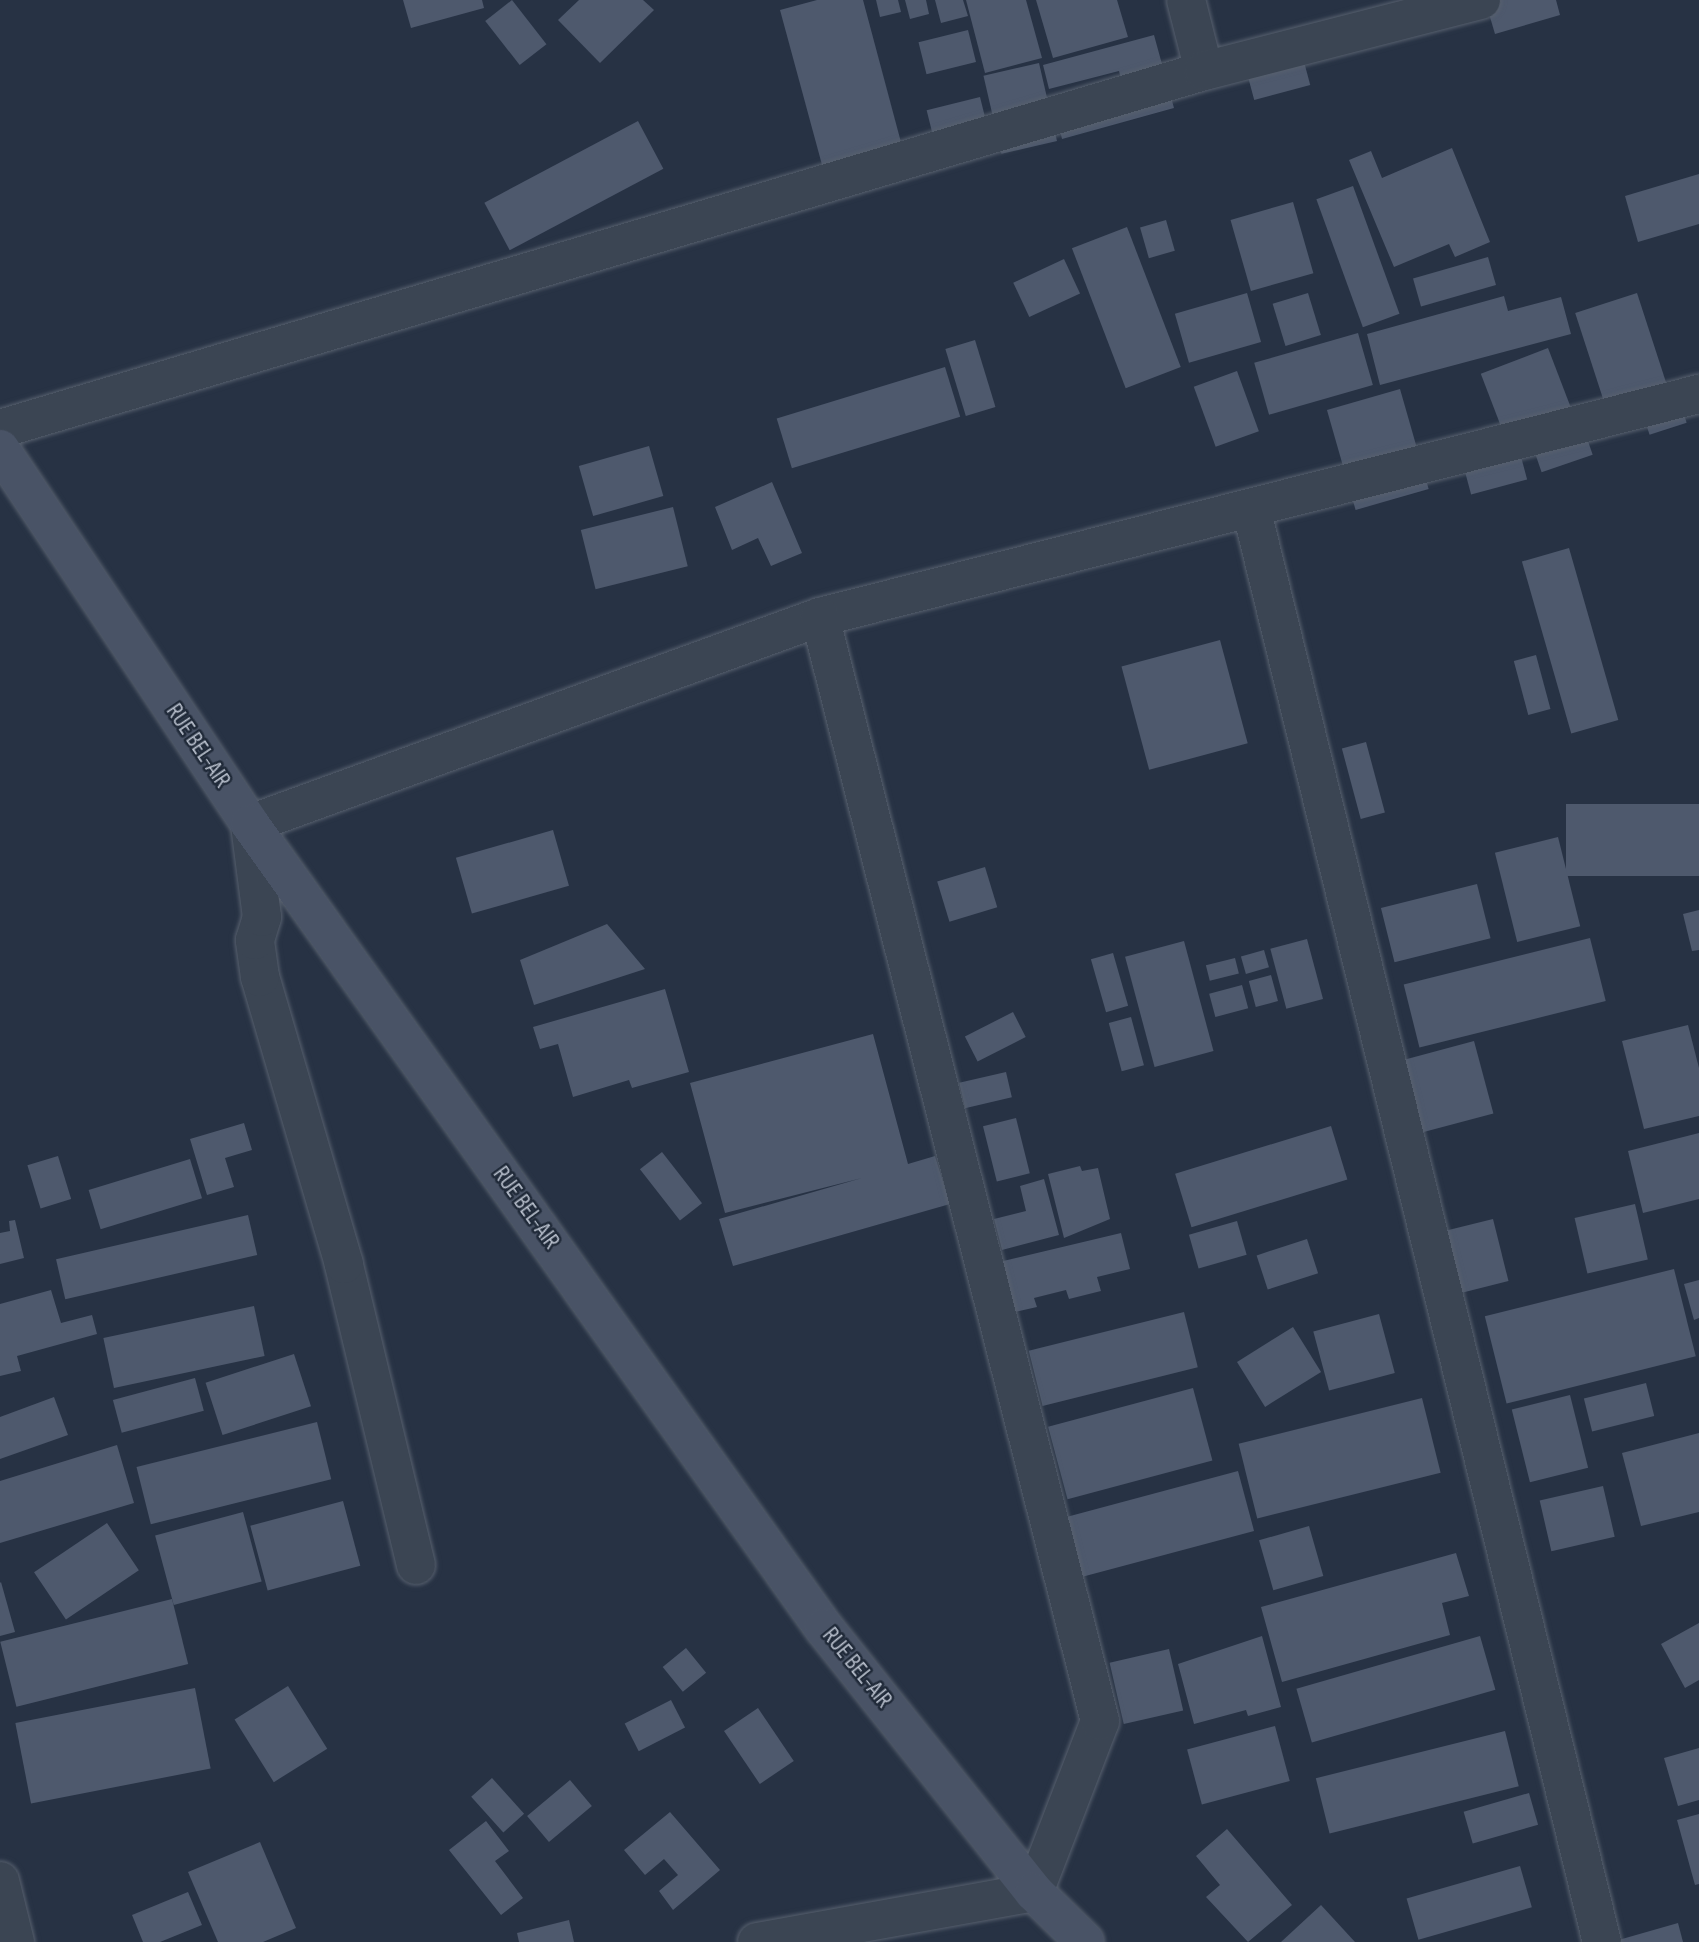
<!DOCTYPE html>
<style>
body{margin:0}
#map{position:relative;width:1699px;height:1942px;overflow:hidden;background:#273244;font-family:"Sofia Sans Condensed",sans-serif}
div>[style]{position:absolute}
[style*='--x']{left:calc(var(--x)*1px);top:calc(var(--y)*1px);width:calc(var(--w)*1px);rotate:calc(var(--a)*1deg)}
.building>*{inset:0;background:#4e596d;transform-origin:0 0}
.roads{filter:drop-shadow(0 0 2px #57606e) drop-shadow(0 0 2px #57606e)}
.minor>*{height:38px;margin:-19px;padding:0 19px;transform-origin:19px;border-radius:19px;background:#3b4553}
.secondary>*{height:38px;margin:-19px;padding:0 19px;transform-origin:19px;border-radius:19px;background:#495366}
span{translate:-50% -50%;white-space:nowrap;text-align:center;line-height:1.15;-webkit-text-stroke:5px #202a39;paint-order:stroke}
.street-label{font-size:23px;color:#b9c0cd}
</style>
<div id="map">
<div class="building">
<i style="clip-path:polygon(403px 0,482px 0,484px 8px,411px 28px)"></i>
<i style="left:512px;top:0;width:56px;height:34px;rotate:52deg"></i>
<i style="clip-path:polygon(579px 0,643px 0,654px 10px,600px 63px,558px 20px)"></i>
<i style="clip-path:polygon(817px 0,863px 0,910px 176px,831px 198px,780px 10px)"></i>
<i style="clip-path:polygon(876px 0,898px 0,901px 12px,880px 17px)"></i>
<i style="clip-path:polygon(905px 0,926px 0,929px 14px,910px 19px)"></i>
<i style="clip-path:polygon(935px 0,963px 0,968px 16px,941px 23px)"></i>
<i style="clip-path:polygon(966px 0,1026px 0,1042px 58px,985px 73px)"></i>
<i style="clip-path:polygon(1036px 0,1117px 0,1128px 37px,1053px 58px)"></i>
<i style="clip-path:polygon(1485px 0,1556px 0,1560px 15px,1495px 34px)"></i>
<i style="left:968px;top:30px;width:33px;height:51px;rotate:76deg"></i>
<i style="clip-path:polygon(1154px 35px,1174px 108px,1062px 139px,1055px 110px,1124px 91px,1119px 71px,1049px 89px,1043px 65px)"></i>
<i style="left:1303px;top:58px;width:28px;height:58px;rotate:75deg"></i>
<i style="left:1039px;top:63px;width:80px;height:57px;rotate:77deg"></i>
<i style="left:980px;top:97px;width:41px;height:55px;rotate:76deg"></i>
<i style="left:638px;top:121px;width:54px;height:174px;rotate:62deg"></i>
<i style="clip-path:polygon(1452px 148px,1490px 242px,1455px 257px,1449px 244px,1394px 267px,1349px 160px,1371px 151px,1382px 178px)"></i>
<i style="clip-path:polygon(1699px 174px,1699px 224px,1638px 242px,1625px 196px)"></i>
<i style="left:1353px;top:186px;width:136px;height:39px;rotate:70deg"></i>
<i style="left:1293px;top:202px;width:74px;height:65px;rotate:74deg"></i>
<i style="left:1166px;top:220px;width:32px;height:27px;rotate:74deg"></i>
<i style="left:1127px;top:227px;width:150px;height:59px;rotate:69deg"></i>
<i style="left:1488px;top:257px;width:29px;height:78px;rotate:74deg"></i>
<i style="left:1064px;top:259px;width:38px;height:56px;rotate:65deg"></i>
<i style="left:1247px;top:293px;width:51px;height:75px;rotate:74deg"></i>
<i style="left:1308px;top:293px;width:44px;height:37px;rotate:73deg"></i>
<i style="left:1637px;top:293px;width:103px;height:65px;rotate:72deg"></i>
<i style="clip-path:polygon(1504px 296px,1508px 311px,1561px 297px,1571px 334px,1380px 385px,1367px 334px)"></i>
<i style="left:1358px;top:333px;width:54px;height:108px;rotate:74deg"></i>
<i style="left:975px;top:340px;width:70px;height:31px;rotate:73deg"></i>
<i style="left:1548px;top:348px;width:65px;height:72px;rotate:69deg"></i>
<i style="left:945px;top:367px;width:52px;height:176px;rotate:73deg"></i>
<i style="left:1237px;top:371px;width:64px;height:46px;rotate:70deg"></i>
<i style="left:1400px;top:389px;width:104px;height:76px;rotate:74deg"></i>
<i style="left:1678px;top:396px;width:28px;height:39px;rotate:72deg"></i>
<i style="left:1579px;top:415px;width:42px;height:54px;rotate:71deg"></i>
<i style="left:1516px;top:438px;width:43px;height:58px;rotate:75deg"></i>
<i style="left:649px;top:446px;width:52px;height:73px;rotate:74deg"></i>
<i style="clip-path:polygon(772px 482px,802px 553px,771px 566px,758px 538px,732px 550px,715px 507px)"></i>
<i style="left:673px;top:507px;width:61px;height:95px;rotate:76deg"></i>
<i style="left:1569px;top:548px;width:179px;height:49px;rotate:74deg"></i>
<i style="left:1220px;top:640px;width:107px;height:102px;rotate:75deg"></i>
<i style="left:1536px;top:655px;width:56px;height:23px;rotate:75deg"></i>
<i style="left:1366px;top:742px;width:73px;height:25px;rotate:75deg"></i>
<i style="left:1699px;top:804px;width:72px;height:133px;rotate:90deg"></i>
<i style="left:553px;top:830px;width:58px;height:101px;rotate:74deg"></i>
<i style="left:1558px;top:837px;width:92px;height:65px;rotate:76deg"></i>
<i style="left:985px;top:867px;width:42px;height:50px;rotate:73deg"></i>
<i style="left:1477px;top:884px;width:56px;height:99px;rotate:76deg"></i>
<i style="clip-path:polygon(1699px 910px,1699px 950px,1692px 951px,1683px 914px)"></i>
<i style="clip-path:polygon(607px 924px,645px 969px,534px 1005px,520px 960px)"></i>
<i style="left:1590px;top:938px;width:65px;height:192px;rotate:76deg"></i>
<i style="left:1307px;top:939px;width:62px;height:38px;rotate:75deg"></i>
<i style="left:1184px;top:941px;width:114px;height:61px;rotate:75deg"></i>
<i style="left:1264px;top:950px;width:18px;height:24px;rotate:74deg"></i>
<i style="left:1113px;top:953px;width:55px;height:23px;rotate:74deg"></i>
<i style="left:1235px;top:958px;width:16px;height:30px;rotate:76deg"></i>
<i style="left:1271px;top:975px;width:27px;height:23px;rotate:75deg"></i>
<i style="left:1242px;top:985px;width:24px;height:34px;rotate:75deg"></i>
<i style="clip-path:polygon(665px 989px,689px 1072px,632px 1088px,629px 1080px,573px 1097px,558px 1044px,540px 1049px,533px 1027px)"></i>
<i style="left:1013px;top:1012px;width:28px;height:54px;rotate:63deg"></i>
<i style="left:1131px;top:1017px;width:50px;height:23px;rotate:75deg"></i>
<i style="clip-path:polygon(1688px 1025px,1699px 1068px,1699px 1116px,1644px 1129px,1622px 1041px)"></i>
<i style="clip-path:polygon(873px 1034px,908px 1164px,935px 1156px,950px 1204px,733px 1266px,719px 1219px,862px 1178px,725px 1213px,690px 1083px)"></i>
<i style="left:1474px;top:1041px;width:75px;height:77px;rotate:75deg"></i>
<i style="left:1006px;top:1072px;width:26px;height:48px;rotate:77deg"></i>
<i style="left:1016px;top:1118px;width:57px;height:34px;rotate:76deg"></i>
<i style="clip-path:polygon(244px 1123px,252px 1150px,225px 1158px,234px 1187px,207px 1195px,190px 1139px)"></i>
<i style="left:1331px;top:1126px;width:56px;height:163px;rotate:73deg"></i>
<i style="clip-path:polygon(1699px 1133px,1699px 1199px,1643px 1213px,1628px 1151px)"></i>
<i style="left:662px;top:1152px;width:65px;height:28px;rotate:52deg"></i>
<i style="left:58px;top:1156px;width:45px;height:32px;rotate:73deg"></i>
<i style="left:190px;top:1159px;width:41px;height:106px;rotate:73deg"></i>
<i style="clip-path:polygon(1080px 1166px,1082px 1171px,1098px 1168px,1110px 1219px,1064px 1238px,1048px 1174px)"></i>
<i style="clip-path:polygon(1044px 1179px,1059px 1235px,1002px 1250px,994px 1219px,1026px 1211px,1020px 1186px)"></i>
<i style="left:1635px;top:1204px;width:57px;height:62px;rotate:77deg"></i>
<i style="left:248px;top:1215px;width:41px;height:197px;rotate:77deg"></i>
<i style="left:1493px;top:1219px;width:64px;height:50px;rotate:76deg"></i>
<i style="clip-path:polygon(15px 1220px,24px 1258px,0 1264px,0 1233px,10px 1231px,9px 1221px)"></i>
<i style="left:1237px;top:1221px;width:35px;height:50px;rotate:74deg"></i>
<i style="clip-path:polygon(1121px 1233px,1130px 1269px,1097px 1277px,1101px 1291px,1069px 1299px,1066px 1290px,1034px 1298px,1037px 1307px,1010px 1313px,999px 1262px)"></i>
<i style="left:1307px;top:1239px;width:36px;height:53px;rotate:72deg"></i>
<i style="left:1674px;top:1269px;width:90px;height:195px;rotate:76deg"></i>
<i style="clip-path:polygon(1699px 1280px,1699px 1318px,1694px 1320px,1684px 1284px)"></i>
<i style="clip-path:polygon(51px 1290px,61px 1323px,92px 1315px,97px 1334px,17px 1356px,21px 1371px,0 1376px,0 1304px)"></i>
<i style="left:254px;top:1306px;width:51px;height:154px;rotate:78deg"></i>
<i style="left:1184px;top:1312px;width:57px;height:160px;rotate:76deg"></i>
<i style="left:1379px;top:1314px;width:61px;height:68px;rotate:75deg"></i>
<i style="left:1293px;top:1327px;width:53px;height:66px;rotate:58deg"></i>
<i style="left:294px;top:1354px;width:55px;height:93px;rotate:72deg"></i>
<i style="left:195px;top:1378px;width:34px;height:85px;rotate:75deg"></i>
<i style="left:1646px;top:1383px;width:34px;height:64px;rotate:76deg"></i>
<i style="left:1193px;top:1388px;width:75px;height:150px;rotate:75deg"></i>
<i style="left:1570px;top:1395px;width:75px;height:60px;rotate:76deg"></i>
<i style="clip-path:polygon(54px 1397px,68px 1435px,0 1459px,0 1417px)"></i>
<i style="left:1422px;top:1398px;width:77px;height:189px;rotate:76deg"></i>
<i style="left:317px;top:1422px;width:59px;height:186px;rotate:76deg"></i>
<i style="clip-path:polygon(1699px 1433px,1699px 1512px,1641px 1526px,1622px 1453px)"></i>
<i style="clip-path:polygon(117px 1445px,134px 1503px,0 1543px,0 1481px)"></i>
<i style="left:1238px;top:1471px;width:62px;height:194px;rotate:75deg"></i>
<i style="left:1603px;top:1486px;width:52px;height:65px;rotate:77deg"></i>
<i style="left:343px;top:1501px;width:67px;height:96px;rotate:75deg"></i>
<i style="left:243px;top:1512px;width:72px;height:91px;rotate:75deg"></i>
<i style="left:107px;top:1523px;width:57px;height:88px;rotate:56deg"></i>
<i style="left:1309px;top:1526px;width:52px;height:52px;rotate:74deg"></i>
<i style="clip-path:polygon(1456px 1553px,1469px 1596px,1442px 1603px,1450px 1635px,1282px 1682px,1261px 1607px)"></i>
<i style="clip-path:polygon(1px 1582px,15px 1632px,0 1636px,0 1583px)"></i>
<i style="left:172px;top:1599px;width:67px;height:177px;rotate:76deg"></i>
<i style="clip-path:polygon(1699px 1623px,1699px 1680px,1685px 1688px,1661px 1644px)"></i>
<i style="clip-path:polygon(1262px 1636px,1281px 1707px,1248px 1716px,1246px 1710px,1194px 1724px,1178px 1664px)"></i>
<i style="left:1480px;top:1636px;width:56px;height:191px;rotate:74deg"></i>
<i style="left:686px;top:1648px;width:32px;height:30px;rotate:51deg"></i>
<i style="left:1169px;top:1649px;width:63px;height:61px;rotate:77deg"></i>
<i style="left:288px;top:1686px;width:74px;height:63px;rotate:58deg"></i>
<i style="left:195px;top:1688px;width:82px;height:183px;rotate:79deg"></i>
<i style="left:671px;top:1700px;width:31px;height:52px;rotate:63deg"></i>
<i style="left:758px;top:1708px;width:64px;height:41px;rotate:56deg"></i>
<i style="left:1275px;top:1726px;width:57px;height:91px;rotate:75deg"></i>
<i style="left:1505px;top:1731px;width:57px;height:195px;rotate:76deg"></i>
<i style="clip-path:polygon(1699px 1748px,1699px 1800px,1678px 1806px,1664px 1758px)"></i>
<i style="left:492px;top:1778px;width:48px;height:28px;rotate:48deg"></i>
<i style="left:570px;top:1780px;width:34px;height:56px;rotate:50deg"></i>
<i style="left:1529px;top:1793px;width:33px;height:68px;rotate:74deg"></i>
<i style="clip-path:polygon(670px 1812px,720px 1870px,673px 1910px,659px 1891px,678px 1875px,664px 1859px,645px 1875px,624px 1850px)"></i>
<i style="clip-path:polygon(1699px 1814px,1699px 1884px,1695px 1885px,1677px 1820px)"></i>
<i style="clip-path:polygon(486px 1821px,509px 1851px,495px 1861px,523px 1898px,501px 1915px,449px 1850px)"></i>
<i style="clip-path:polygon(1227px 1829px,1292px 1905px,1248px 1942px,1206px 1897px,1220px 1885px,1196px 1856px)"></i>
<i style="clip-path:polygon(260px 1842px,296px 1928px,263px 1942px,218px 1942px,188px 1872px)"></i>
<i style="left:1520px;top:1866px;width:43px;height:118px;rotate:74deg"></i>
<i style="clip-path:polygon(188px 1892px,202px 1925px,160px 1942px,143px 1942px,132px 1915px)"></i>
<i style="clip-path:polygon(1321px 1905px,1355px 1942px,1281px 1942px)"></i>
<i style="clip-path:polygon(569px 1920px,574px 1942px,519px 1942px,517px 1933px)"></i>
<i style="clip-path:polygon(1678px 1923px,1683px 1942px,1615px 1942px,1615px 1941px)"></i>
</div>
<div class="roads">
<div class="minor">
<i style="--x:1186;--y:0;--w:73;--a:75.8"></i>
<i style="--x:0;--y:429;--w:1256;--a:-16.56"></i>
<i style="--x:1204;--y:71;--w:286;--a:-14.4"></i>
<i style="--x:1251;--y:508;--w:1476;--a:76.25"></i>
<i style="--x:416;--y:1565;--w:309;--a:-103.5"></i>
<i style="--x:344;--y:1264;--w:299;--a:-106.3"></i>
<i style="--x:260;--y:977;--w:37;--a:-98"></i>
<i style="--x:255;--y:940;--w:24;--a:-73"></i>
<i style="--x:262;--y:917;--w:94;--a:-97.4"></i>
<i style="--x:250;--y:824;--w:606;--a:-19.96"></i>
<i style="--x:820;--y:617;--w:907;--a:-14.24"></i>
<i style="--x:0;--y:1881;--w:63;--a:76.2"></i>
<i style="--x:757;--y:1942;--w:281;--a:-10.2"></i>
<i style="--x:1034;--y:1892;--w:183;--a:-68.9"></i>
<i style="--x:1100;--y:1721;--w:1139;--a:-104.23"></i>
</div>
<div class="secondary">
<i style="--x:0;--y:449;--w:451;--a:56.3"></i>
<i style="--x:250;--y:824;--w:988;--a:54.48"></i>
<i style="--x:824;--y:1628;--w:337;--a:51.5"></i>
<i style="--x:1034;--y:1892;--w:71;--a:44.4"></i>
</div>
</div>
<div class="street-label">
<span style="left:198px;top:746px;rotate:56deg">RUE BEL-AIR</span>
<span style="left:526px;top:1208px;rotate:54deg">RUE BEL-AIR</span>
<span style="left:857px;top:1668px;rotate:51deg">RUE BEL-AIR</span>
</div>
</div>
